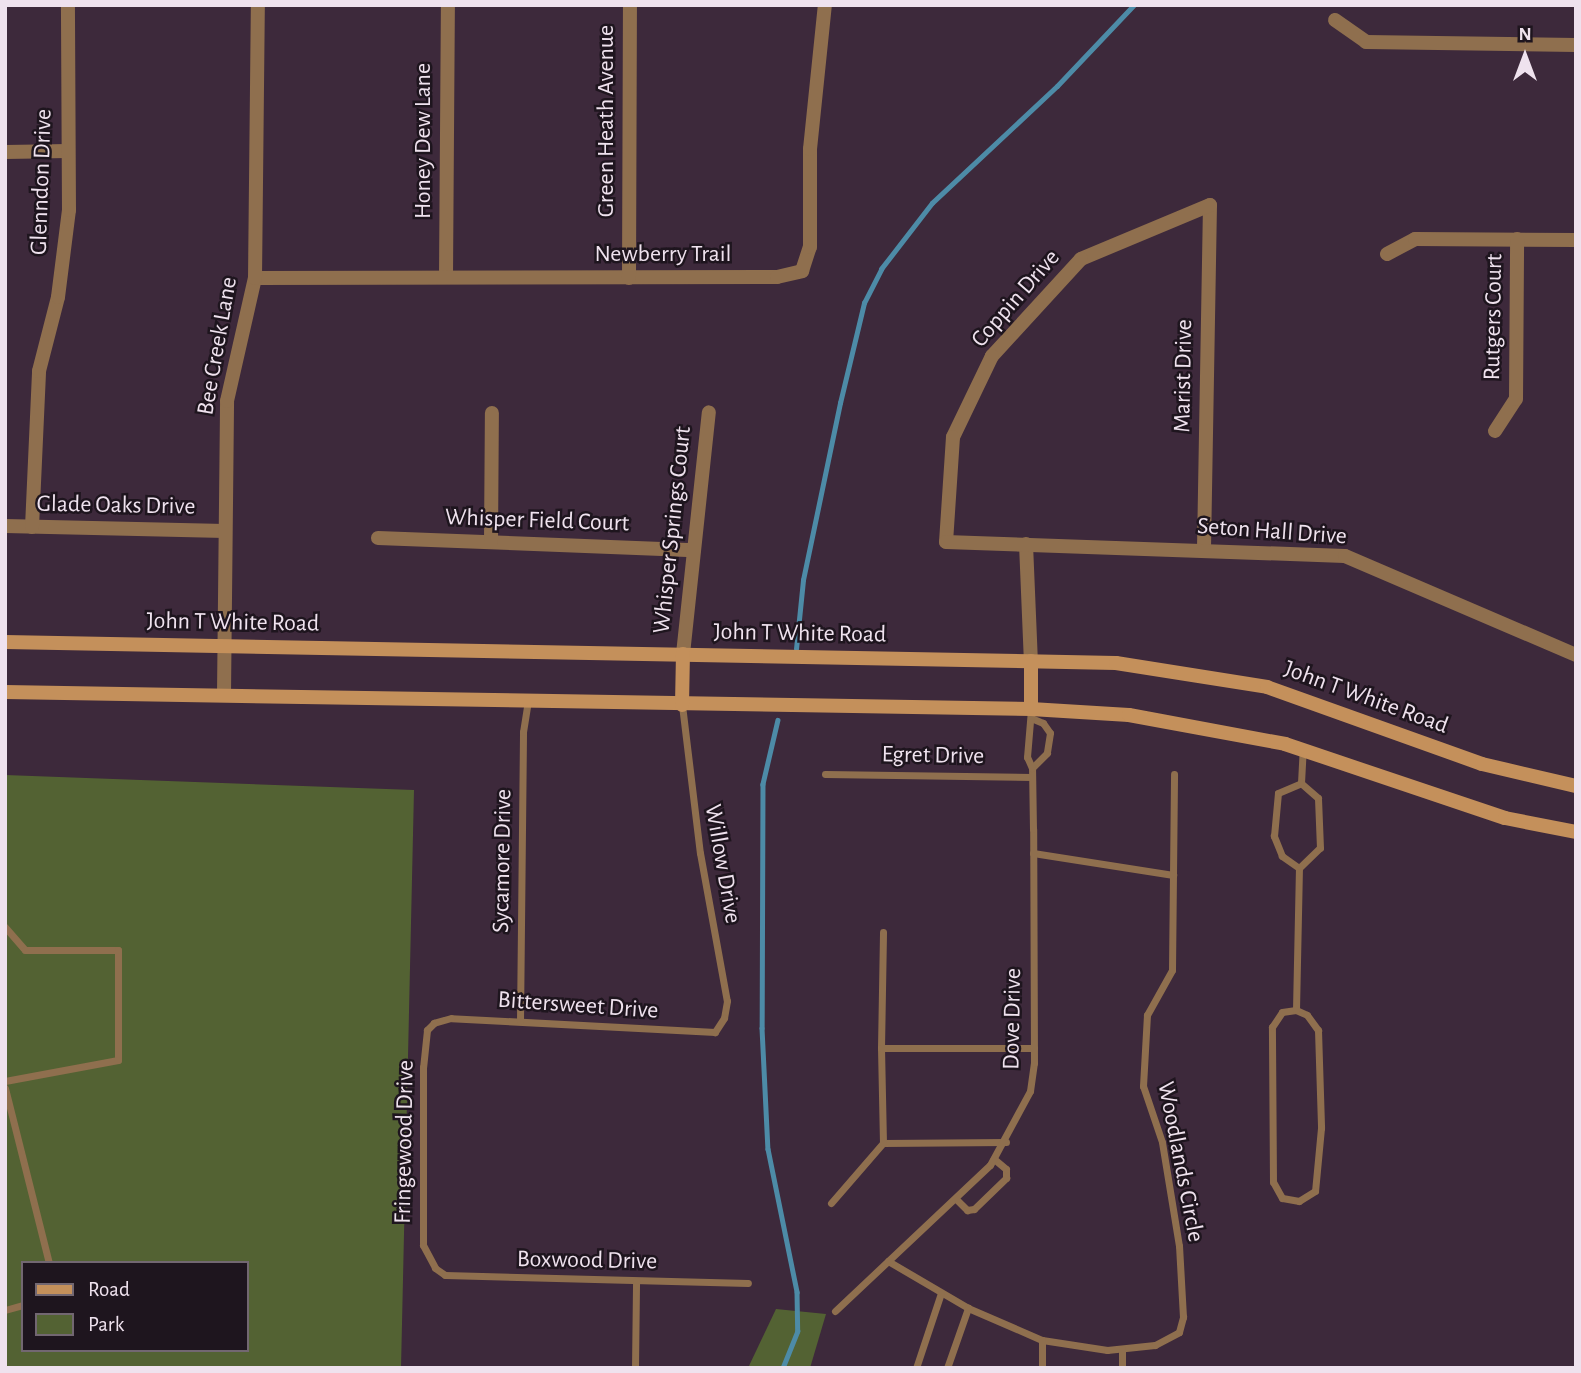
<!DOCTYPE html>
<style>
body{margin:0}
#map{position:relative;width:1581px;height:1373px;overflow:hidden;background:#3d293b;font-family:"Alegreya Sans",sans-serif}
div>[style]{position:absolute}
[style*='--x']{left:calc(var(--x)*1px);top:calc(var(--y)*1px);width:calc(var(--w)*1px);rotate:calc(var(--a)*1deg)}
.green>*{inset:0;background:#536233}
.stream>*{height:4.5px;margin:-2.25px;padding:0 2.25px;transform-origin:2.25px;border-radius:2.25px;background:#4d8ba7}
.lane>*{height:7px;margin:-3.5px;padding:0 3.5px;transform-origin:3.5px;border-radius:3.5px;background:#8f6f4e}
.street>*{height:14px;margin:-7px;padding:0 7px;transform-origin:7px;border-radius:7px;background:#8f6f4e}
.secondary>*{height:14px;margin:-7px;padding:0 7px;transform-origin:7px;border-radius:7px;background:#c4905b}
span{translate:-50% -50%;white-space:nowrap;text-align:center;line-height:1.15;-webkit-text-stroke:5px #1e151e;paint-order:stroke}
.street-label{font-size:24px;color:#efe2ee}
.frame{position:absolute;inset:0;border:7px solid #efe2ee;pointer-events:none}
.legend{position:absolute;left:21px;top:1261px;width:228px;height:91px;box-sizing:border-box;background:#1e151e;border:2px solid #726771;margin:0;padding:9px 12px;list-style:none;font-size:21px;color:#efe2ee}
.legend li{display:flex;align-items:center;gap:14px;height:35px}
.legend b{width:35px;border:2px solid #726771}
.north{position:absolute;left:1490px;top:21px;width:70px;height:70px;-webkit-text-stroke:5px #1e151e;paint-order:stroke;rotate:0deg;font-size:19px;font-weight:700;line-height:28px;text-align:center;color:#efe2ee}
.north::after{content:'';display:block;margin:auto;width:24px;height:32px;background:#efe2ee;clip-path:polygon(50% 0,100% 100%,50% 72%,0 100%)}
</style>
<div id="map">
<div class="green">
<i style="clip-path:polygon(evenodd,5px 775px,414px 790px,401px 1368px,5px 1368px,5px 775px,23px 1263px,247px 1263px,247px 1350px,23px 1350px,23px 1263px)"></i>
<i style="clip-path:polygon(776px 1309px,826px 1314px,810px 1368px,748px 1368px)"></i>
</div>
<div class="stream">
<i style="--x:796;--y:649;--w:69;--a:-84.2"></i>
<i style="--x:803;--y:580;--w:181;--a:-78.2"></i>
<i style="--x:840;--y:403;--w:103;--a:-76.5"></i>
<i style="--x:864;--y:303;--w:38;--a:-63"></i>
<i style="--x:881;--y:269;--w:83;--a:-52.3"></i>
<i style="--x:932;--y:203;--w:171;--a:-43.1"></i>
<i style="--x:1057;--y:86;--w:112;--a:-46.5"></i>
<i style="--x:778;--y:720;--w:66;--a:103.2"></i>
<i style="--x:763;--y:784;--w:244;--a:90.2"></i>
<i style="--x:762;--y:1028;--w:121;--a:87.2"></i>
<i style="--x:768;--y:1149;--w:146;--a:78.5"></i>
<i style="--x:797;--y:1292;--w:39;--a:89"></i>
<i style="--x:798;--y:1331;--w:40;--a:112"></i>
</div>
<div class="lane">
<i style="--x:682;--y:705;--w:149;--a:83.1"></i>
<i style="--x:700;--y:853;--w:150;--a:79.7"></i>
<i style="--x:727;--y:1001;--w:17;--a:100"></i>
<i style="--x:724;--y:1018;--w:17;--a:123"></i>
<i style="--x:715;--y:1032;--w:264;--a:-177"></i>
<i style="--x:451;--y:1018;--w:18;--a:164"></i>
<i style="--x:434;--y:1023;--w:10;--a:135"></i>
<i style="--x:427;--y:1030;--w:37;--a:96"></i>
<i style="--x:423;--y:1067;--w:178;--a:90"></i>
<i style="--x:423;--y:1245;--w:26;--a:62"></i>
<i style="--x:435;--y:1268;--w:12;--a:35"></i>
<i style="--x:445;--y:1275;--w:303;--a:1.5"></i>
<i style="--x:1031;--y:718;--w:13;--a:23"></i>
<i style="--x:1043;--y:723;--w:12;--a:55"></i>
<i style="--x:1050;--y:733;--w:20;--a:99"></i>
<i style="--x:1047;--y:753;--w:21;--a:135"></i>
<i style="--x:825;--y:774;--w:207;--a:0.8"></i>
<i style="--x:1301;--y:783;--w:33;--a:-87"></i>
<i style="--x:1033;--y:853;--w:142;--a:8.9"></i>
<i style="--x:1299;--y:868;--w:21;--a:-145"></i>
<i style="--x:1282;--y:856;--w:22;--a:-112"></i>
<i style="--x:1274;--y:836;--w:43;--a:-84.7"></i>
<i style="--x:1278;--y:793;--w:25;--a:-23"></i>
<i style="--x:1299;--y:868;--w:29;--a:-44"></i>
<i style="--x:1320;--y:848;--w:50;--a:-92.3"></i>
<i style="--x:1318;--y:798;--w:23;--a:-139"></i>
<i style="--x:5;--y:927;--w:30;--a:49"></i>
<i style="--x:25;--y:950;--w:93;--a:0"></i>
<i style="--x:118;--y:950;--w:110;--a:90"></i>
<i style="--x:118;--y:1060;--w:115;--a:169.5"></i>
<i style="--x:1296;--y:1010;--w:12;--a:24"></i>
<i style="--x:1307;--y:1015;--w:19;--a:54"></i>
<i style="--x:1318;--y:1030;--w:98;--a:88.2"></i>
<i style="--x:1321;--y:1128;--w:63;--a:95.4"></i>
<i style="--x:1315;--y:1191;--w:19;--a:148"></i>
<i style="--x:1299;--y:1201;--w:17;--a:-170"></i>
<i style="--x:1282;--y:1198;--w:18;--a:-119"></i>
<i style="--x:1273;--y:1182;--w:155;--a:-90.4"></i>
<i style="--x:1272;--y:1027;--w:18;--a:-56"></i>
<i style="--x:1282;--y:1012;--w:14;--a:-8"></i>
<i style="--x:1296;--y:1010;--w:142;--a:-88.8"></i>
<i style="--x:520;--y:1021;--w:289;--a:-89.4"></i>
<i style="--x:523;--y:732;--w:31;--a:-81"></i>
<i style="--x:881;--y:1048;--w:116;--a:-89"></i>
<i style="--x:5;--y:1088;--w:180;--a:75.9"></i>
<i style="--x:883;--y:1143;--w:123;--a:-0.5"></i>
<i style="--x:956;--y:1199;--w:16;--a:45"></i>
<i style="--x:967;--y:1210;--w:7;--a:-8"></i>
<i style="--x:974;--y:1209;--w:45;--a:-44.1"></i>
<i style="--x:1006;--y:1178;--w:9;--a:-90"></i>
<i style="--x:1006;--y:1169;--w:16;--a:-140"></i>
<i style="--x:831;--y:1203;--w:79;--a:-49.1"></i>
<i style="--x:883;--y:1143;--w:95;--a:-91.2"></i>
<i style="--x:881;--y:1048;--w:153;--a:0"></i>
<i style="--x:888;--y:1261;--w:93;--a:30.4"></i>
<i style="--x:968;--y:1308;--w:81;--a:23.4"></i>
<i style="--x:1042;--y:1340;--w:66;--a:8.7"></i>
<i style="--x:1107;--y:1350;--w:48;--a:-5.9"></i>
<i style="--x:1155;--y:1345;--w:27;--a:-28"></i>
<i style="--x:1179;--y:1332;--w:16;--a:-75"></i>
<i style="--x:1183;--y:1317;--w:71;--a:-93.2"></i>
<i style="--x:1179;--y:1246;--w:105;--a:-99.3"></i>
<i style="--x:1162;--y:1142;--w:59;--a:-108.7"></i>
<i style="--x:1143;--y:1086;--w:71;--a:-86.8"></i>
<i style="--x:1147;--y:1015;--w:51;--a:-60.9"></i>
<i style="--x:1172;--y:970;--w:196;--a:-89.4"></i>
<i style="--x:5;--y:1310;--w:19;--a:-16"></i>
<i style="--x:835;--y:1311;--w:213;--a:-43.3"></i>
<i style="--x:990;--y:1165;--w:84;--a:-61.6"></i>
<i style="--x:1030;--y:1091;--w:28;--a:-82"></i>
<i style="--x:1034;--y:1063;--w:234;--a:-90.2"></i>
<i style="--x:1033;--y:829;--w:61;--a:-90.9"></i>
<i style="--x:1032;--y:768;--w:12;--a:-114"></i>
<i style="--x:1027;--y:757;--w:48;--a:-85.2"></i>
<i style="--x:1042;--y:1340;--w:28;--a:90"></i>
<i style="--x:1122;--y:1349;--w:19;--a:90"></i>
<i style="--x:635;--y:1368;--w:87;--a:-89.3"></i>
<i style="--x:916;--y:1368;--w:79;--a:-71.6"></i>
<i style="--x:947;--y:1368;--w:64;--a:-70.7"></i>
</div>
<div class="street">
<i style="--x:1335;--y:20;--w:38;--a:35"></i>
<i style="--x:1366;--y:42;--w:210;--a:0.8"></i>
<i style="--x:5;--y:152;--w:63;--a:-0.9"></i>
<i style="--x:1387;--y:254;--w:32;--a:-28"></i>
<i style="--x:1415;--y:239;--w:161;--a:0.4"></i>
<i style="--x:446;--y:277;--w:272;--a:-89.6"></i>
<i style="--x:255;--y:278;--w:522;--a:-0.11"></i>
<i style="--x:777;--y:277;--w:26;--a:-13"></i>
<i style="--x:802;--y:271;--w:25;--a:-72"></i>
<i style="--x:810;--y:247;--w:98;--a:-90"></i>
<i style="--x:810;--y:149;--w:145;--a:-84.1"></i>
<i style="--x:629;--y:278;--w:273;--a:-89.8"></i>
<i style="--x:1495;--y:431;--w:38;--a:-57"></i>
<i style="--x:1516;--y:399;--w:160;--a:-89.6"></i>
<i style="--x:5;--y:526;--w:220;--a:1.3"></i>
<i style="--x:32;--y:527;--w:156;--a:-87.4"></i>
<i style="--x:39;--y:371;--w:76;--a:-75.6"></i>
<i style="--x:58;--y:297;--w:88;--a:-82.8"></i>
<i style="--x:69;--y:210;--w:205;--a:-90.3"></i>
<i style="--x:378;--y:538;--w:316;--a:2.2"></i>
<i style="--x:491;--y:542;--w:129;--a:-89.6"></i>
<i style="--x:1026;--y:544;--w:117;--a:87.6"></i>
<i style="--x:1204;--y:548;--w:343;--a:-89"></i>
<i style="--x:1210;--y:205;--w:140;--a:157.3"></i>
<i style="--x:1081;--y:259;--w:132;--a:132.5"></i>
<i style="--x:992;--y:356;--w:90;--a:115.7"></i>
<i style="--x:953;--y:437;--w:105;--a:93.8"></i>
<i style="--x:946;--y:542;--w:399;--a:2"></i>
<i style="--x:1345;--y:556;--w:251;--a:23.2"></i>
<i style="--x:683;--y:654;--w:243;--a:-83.9"></i>
<i style="--x:224;--y:694;--w:293;--a:-89.4"></i>
<i style="--x:227;--y:401;--w:126;--a:-77.2"></i>
<i style="--x:255;--y:278;--w:273;--a:-89.4"></i>
</div>
<div class="secondary">
<i style="--x:5;--y:642;--w:1111;--a:1.08"></i>
<i style="--x:1116;--y:663;--w:153;--a:9"></i>
<i style="--x:1267;--y:687;--w:228;--a:19.7"></i>
<i style="--x:1482;--y:764;--w:97;--a:13.2"></i>
<i style="--x:1031;--y:661;--w:48;--a:90"></i>
<i style="--x:5;--y:692;--w:1026;--a:0.95"></i>
<i style="--x:1031;--y:709;--w:98;--a:3.5"></i>
<i style="--x:1129;--y:715;--w:159;--a:10.5"></i>
<i style="--x:1285;--y:744;--w:232;--a:18.6"></i>
<i style="--x:1505;--y:818;--w:72;--a:11.2"></i>
<i style="--x:682;--y:705;--w:51;--a:-88.9"></i>
</div>
<div class="street-label">
<span style="left:607px;top:121px;rotate:-90deg">Green Heath Avenue</span>
<span style="left:424px;top:141px;rotate:-90deg">Honey Dew Lane</span>
<span style="left:42px;top:182px;rotate:-88deg">Glenndon Drive</span>
<span style="left:663px;top:255px">Newberry Trail</span>
<span style="left:1016px;top:299px;rotate:-49deg">Coppin Drive</span>
<span style="left:1494px;top:317px;rotate:-89deg">Rutgers Court</span>
<span style="left:218px;top:346px;rotate:-80deg">Bee Creek Lane</span>
<span style="left:1184px;top:376px;rotate:-89deg">Marist Drive</span>
<span style="left:116px;top:506px;rotate:1deg">Glade Oaks Drive</span>
<span style="left:537px;top:521px;rotate:2deg">Whisper Field Court</span>
<span style="left:673px;top:530px;rotate:-84deg">Whisper Springs Court</span>
<span style="left:1272px;top:532px;rotate:4deg">Seton Hall Drive</span>
<span style="left:233px;top:623px;rotate:1deg">John T White Road</span>
<span style="left:800px;top:634px;rotate:1deg">John T White Road</span>
<span style="left:1366px;top:698px;rotate:20deg">John T White Road</span>
<span style="left:933px;top:756px;rotate:1deg">Egret Drive</span>
<span style="left:503px;top:861px;rotate:-89deg">Sycamore Drive</span>
<span style="left:722px;top:864px;rotate:80deg">Willow Drive</span>
<span style="left:578px;top:1006px;rotate:4deg">Bittersweet Drive</span>
<span style="left:1013px;top:1019px;rotate:-89deg">Dove Drive</span>
<span style="left:405px;top:1142px;rotate:-89deg">Fringewood Drive</span>
<span style="left:1180px;top:1162px;rotate:79deg">Woodlands Circle</span>
<span style="left:587px;top:1261px;rotate:1deg">Boxwood Drive</span>
</div>
<div class="frame"></div>
<ul class="legend">
<li><b style="height:9px;background:#c4905b"></b>Road</li>
<li><b style="height:19px;background:#536233"></b>Park</li>
</ul>
<div class="north">N</div>
</div>
